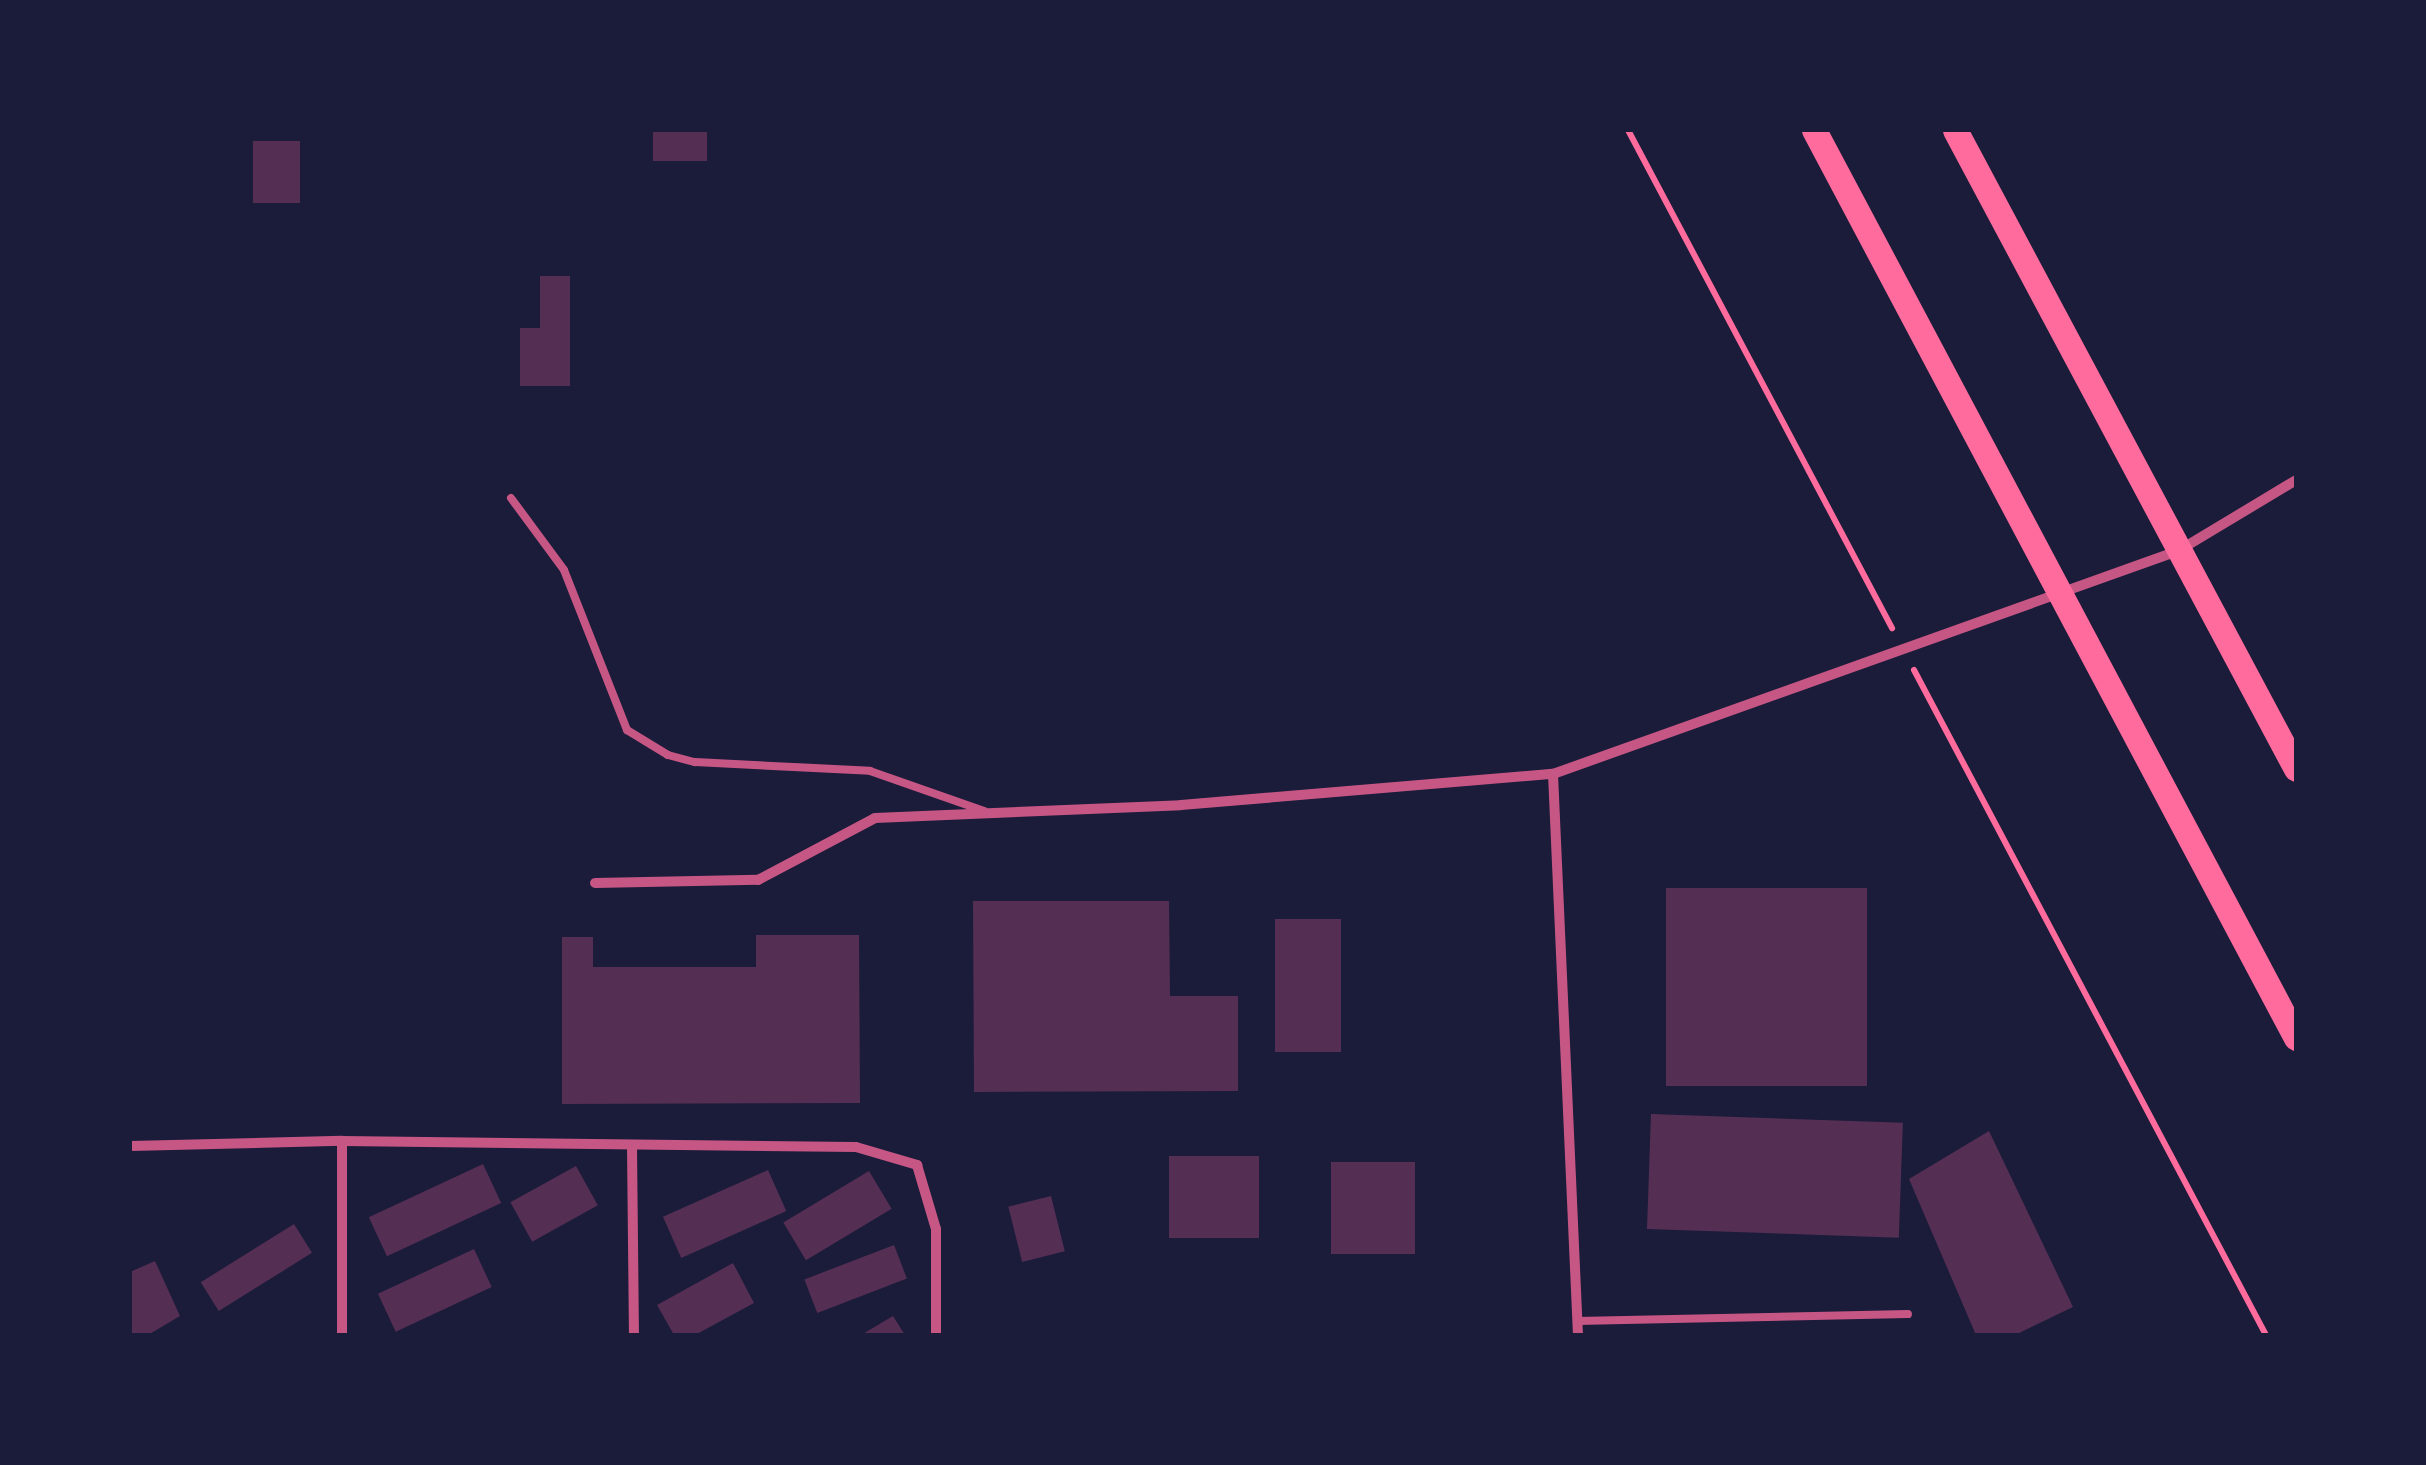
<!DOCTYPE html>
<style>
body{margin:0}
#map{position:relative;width:2426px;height:1465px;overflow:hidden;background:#1b1b3a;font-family:"Playfair Display",serif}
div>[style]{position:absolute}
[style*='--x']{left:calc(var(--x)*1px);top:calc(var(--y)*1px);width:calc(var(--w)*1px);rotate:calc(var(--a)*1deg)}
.building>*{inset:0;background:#542f53;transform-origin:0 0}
.path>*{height:6px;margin:-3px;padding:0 3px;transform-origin:3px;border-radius:3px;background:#ff6b9d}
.service>*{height:8px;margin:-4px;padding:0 4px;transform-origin:4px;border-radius:4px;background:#c65784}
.minor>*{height:10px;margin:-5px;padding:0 5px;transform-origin:5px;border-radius:5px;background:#c65784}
.primary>*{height:25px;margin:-12.5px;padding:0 12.5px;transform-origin:12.5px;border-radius:12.5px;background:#ff6b9d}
span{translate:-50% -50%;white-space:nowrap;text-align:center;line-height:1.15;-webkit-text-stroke:8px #1b1b3a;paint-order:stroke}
.frame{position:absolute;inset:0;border:132px solid #1b1b3a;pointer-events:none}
</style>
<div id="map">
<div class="building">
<i style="left:653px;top:130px;width:54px;height:31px"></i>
<i style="left:253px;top:141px;width:47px;height:62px"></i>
<i style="clip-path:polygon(540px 276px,570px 276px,570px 386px,520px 386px,520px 328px,540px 328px)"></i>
<i style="left:1666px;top:888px;width:201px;height:198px"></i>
<i style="clip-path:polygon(973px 901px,1169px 901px,1170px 996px,1238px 996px,1238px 1091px,974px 1092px)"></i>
<i style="left:1275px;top:919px;width:66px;height:133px"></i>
<i style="clip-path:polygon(756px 935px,859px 935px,860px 1103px,562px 1104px,562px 937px,593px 937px,593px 967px,756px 967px)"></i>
<i style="left:1651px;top:1114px;width:252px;height:115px;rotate:2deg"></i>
<i style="clip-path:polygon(1989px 1131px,2073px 1307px,2015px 1335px,1976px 1335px,1909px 1179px)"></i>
<i style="left:1169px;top:1156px;width:90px;height:82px"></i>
<i style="left:1331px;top:1162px;width:84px;height:92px"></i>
<i style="left:483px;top:1164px;width:43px;height:126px;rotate:65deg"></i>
<i style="left:576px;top:1166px;width:45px;height:75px;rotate:61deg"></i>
<i style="left:768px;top:1170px;width:45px;height:115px;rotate:66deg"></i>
<i style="left:869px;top:1171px;width:44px;height:100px;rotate:59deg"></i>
<i style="left:1051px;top:1196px;width:57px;height:44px;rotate:76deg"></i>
<i style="left:294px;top:1224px;width:34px;height:110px;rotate:58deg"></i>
<i style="left:894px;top:1245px;width:36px;height:96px;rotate:69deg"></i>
<i style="left:474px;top:1249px;width:42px;height:106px;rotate:65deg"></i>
<i style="clip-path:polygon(155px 1261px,180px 1316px,148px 1335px,130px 1335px,130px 1272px)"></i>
<i style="clip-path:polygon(733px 1263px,754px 1303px,695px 1335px,674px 1335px,657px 1305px)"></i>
<i style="clip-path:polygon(893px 1316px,905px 1335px,861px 1335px)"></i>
</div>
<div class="path">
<i style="--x:1628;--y:130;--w:564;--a:62.07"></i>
<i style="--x:1914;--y:670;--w:752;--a:62.11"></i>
</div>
<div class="service">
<i style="--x:511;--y:498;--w:89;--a:53.6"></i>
<i style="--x:564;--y:570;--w:172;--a:68.5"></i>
<i style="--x:627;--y:730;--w:48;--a:31.4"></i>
<i style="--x:668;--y:755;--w:28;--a:15"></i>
<i style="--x:695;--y:762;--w:175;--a:2.9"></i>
<i style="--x:870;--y:771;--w:121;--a:19.3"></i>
<i style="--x:1577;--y:1321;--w:331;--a:-1.2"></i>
</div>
<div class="minor">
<i style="--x:1553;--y:774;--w:562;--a:87.45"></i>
<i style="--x:595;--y:883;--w:163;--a:-1.1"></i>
<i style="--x:758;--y:880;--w:132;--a:-27.9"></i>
<i style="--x:875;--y:818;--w:306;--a:-2.4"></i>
<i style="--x:1181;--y:805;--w:373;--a:-4.8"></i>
<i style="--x:1553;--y:774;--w:664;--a:-19.64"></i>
<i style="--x:2178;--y:551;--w:138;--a:-31"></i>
<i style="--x:342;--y:1141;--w:194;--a:90"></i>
<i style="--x:130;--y:1146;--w:212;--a:-1.4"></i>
<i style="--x:342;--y:1141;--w:514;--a:0.67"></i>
<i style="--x:856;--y:1147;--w:64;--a:16.4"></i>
<i style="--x:917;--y:1165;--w:67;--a:73.5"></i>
<i style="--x:936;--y:1229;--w:106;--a:90"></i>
<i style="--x:632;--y:1147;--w:188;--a:89.4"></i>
</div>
<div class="primary">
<i style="--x:1814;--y:130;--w:1028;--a:62.04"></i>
<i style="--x:1955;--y:130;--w:724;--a:61.91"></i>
</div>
<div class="frame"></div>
</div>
